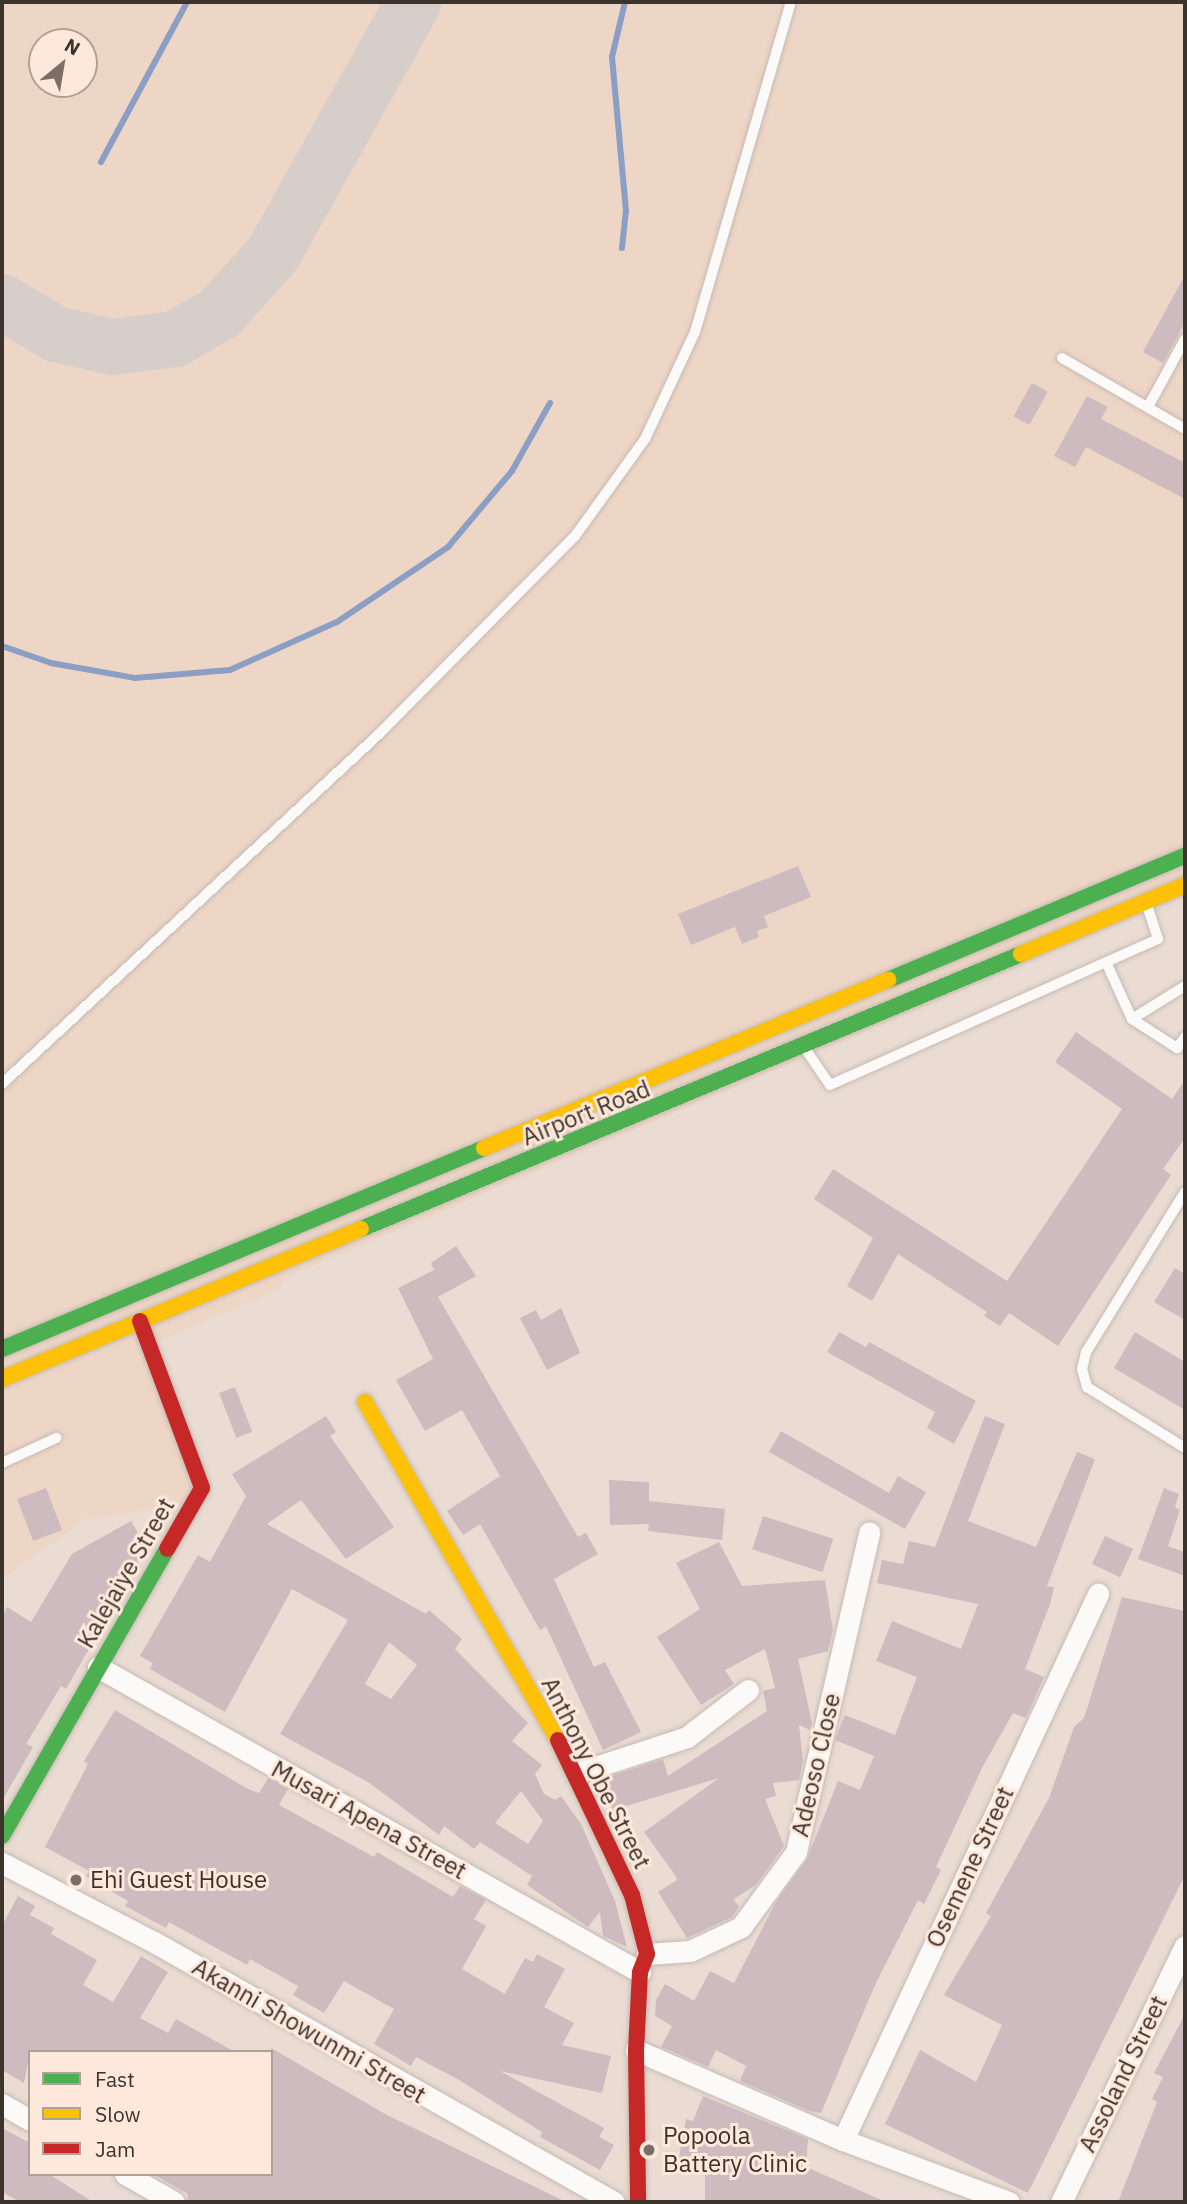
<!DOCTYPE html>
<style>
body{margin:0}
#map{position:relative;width:1187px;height:2204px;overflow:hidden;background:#eadcd3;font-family:"IBM Plex Sans",sans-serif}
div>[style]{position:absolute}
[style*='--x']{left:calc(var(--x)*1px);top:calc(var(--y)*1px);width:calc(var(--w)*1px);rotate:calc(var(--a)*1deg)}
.built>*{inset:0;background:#eed6c6}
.stream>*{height:6px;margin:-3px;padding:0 3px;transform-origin:3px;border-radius:3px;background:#8b9ec3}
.taxiway>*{height:56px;margin:-28px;padding:0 28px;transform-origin:28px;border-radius:28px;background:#d8cec9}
.building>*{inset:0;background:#cdbbc0;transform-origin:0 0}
.roads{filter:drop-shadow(0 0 2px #c5bab3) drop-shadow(0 0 2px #c5bab3)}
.lane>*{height:10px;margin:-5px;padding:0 5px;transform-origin:5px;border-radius:5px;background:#fcfaf8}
.street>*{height:21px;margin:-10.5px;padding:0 10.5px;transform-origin:10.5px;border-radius:10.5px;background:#fcfaf8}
.fast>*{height:16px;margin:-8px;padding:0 8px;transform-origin:8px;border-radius:8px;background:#4caf50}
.slow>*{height:16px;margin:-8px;padding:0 8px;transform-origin:8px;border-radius:8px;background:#ffc107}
.jam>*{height:16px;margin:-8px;padding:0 8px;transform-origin:8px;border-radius:8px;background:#c62828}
.dots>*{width:19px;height:19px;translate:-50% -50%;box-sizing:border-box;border:4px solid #fde8db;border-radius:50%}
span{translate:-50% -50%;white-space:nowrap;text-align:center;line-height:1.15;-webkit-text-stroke:6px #fde8db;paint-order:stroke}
.street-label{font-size:24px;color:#3d332d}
.poi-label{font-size:24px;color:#3d332d}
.left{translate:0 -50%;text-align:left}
.frame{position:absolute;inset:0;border:4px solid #3d332d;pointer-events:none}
.legend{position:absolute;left:28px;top:2050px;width:245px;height:126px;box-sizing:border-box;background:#fde8db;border:2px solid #b0a095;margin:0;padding:9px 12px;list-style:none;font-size:21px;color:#3d332d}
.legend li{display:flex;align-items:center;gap:14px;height:35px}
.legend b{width:35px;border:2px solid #b0a095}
.north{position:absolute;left:28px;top:28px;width:70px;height:70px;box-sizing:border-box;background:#fde8db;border:2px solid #b0a095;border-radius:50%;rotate:30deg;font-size:19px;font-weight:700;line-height:28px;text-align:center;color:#3d332d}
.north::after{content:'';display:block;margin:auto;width:24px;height:32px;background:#7a6e67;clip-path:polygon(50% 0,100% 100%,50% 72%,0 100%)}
</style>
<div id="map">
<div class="built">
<i style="clip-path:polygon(evenodd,2px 2px,1185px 2px,1185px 896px,287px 1277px,278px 1290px,144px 1347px,213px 1499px,84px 1520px,2px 1579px,2px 2px,42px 42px,84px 42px,84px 84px,42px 84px,42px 42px)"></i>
</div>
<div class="stream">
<i style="--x:101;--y:162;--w:182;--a:-61.7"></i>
<i style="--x:622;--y:248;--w:37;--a:-84"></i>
<i style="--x:626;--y:211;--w:155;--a:-95.2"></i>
<i style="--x:612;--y:57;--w:57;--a:-76.7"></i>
<i style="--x:2;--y:646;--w:52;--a:19.1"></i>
<i style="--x:51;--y:663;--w:85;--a:10.1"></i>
<i style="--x:135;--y:678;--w:95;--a:-4.8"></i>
<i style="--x:230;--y:670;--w:117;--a:-24.2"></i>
<i style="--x:337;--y:622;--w:134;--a:-34"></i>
<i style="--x:448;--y:547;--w:99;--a:-49.9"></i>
<i style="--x:512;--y:471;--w:78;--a:-60.8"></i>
</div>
<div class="taxiway">
<i style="--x:2;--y:302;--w:63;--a:30.7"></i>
<i style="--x:56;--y:334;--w:57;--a:13.1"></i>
<i style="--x:112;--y:347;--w:64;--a:-7.2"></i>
<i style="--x:175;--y:339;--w:52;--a:-30"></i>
<i style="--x:220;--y:313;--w:79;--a:-48.1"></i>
<i style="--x:273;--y:254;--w:289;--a:-60.8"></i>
</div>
<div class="building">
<i style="clip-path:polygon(1185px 275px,1185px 322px,1163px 363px,1143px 352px)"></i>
<i style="left:1032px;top:383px;width:18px;height:38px;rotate:29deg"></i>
<i style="clip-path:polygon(1087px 396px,1108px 407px,1101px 419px,1185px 463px,1185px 499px,1086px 447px,1075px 467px,1054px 456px)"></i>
<i style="clip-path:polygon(798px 866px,811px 897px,764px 916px,768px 927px,757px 931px,759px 937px,742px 944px,735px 927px,691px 945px,678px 914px)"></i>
<i style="clip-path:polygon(1076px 1032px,1172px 1099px,1185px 1080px,1185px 1138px,1163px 1169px,1171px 1175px,1058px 1346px,1009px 1313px,1000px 1326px,984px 1316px,987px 1312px,898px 1254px,872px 1301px,847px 1286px,873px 1238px,814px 1199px,833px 1169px,1007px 1281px,1122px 1109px,1055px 1062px)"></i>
<i style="clip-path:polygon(456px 1246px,476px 1276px,438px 1297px,578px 1537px,586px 1533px,598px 1554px,554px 1579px,594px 1667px,605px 1662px,641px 1732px,603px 1750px,546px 1626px,540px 1630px,480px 1524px,463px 1535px,447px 1511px,500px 1476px,462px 1410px,425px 1431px,396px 1380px,433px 1359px,398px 1288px,434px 1270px,431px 1263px)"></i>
<i style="clip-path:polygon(1175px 1268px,1185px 1274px,1185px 1320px,1154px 1302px)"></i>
<i style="clip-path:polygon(561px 1308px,580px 1353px,547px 1370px,520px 1318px,536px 1310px,541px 1320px)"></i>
<i style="clip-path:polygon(839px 1332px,866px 1347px,869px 1342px,976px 1401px,954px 1444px,927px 1428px,935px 1412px,827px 1352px)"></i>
<i style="clip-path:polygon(1135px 1332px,1185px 1362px,1185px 1410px,1114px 1368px)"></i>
<i style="left:235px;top:1387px;width:48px;height:17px;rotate:69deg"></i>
<i style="clip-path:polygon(evenodd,326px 1416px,336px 1432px,330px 1436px,394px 1527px,346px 1559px,301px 1500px,267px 1524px,426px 1614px,429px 1610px,462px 1639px,455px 1649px,528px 1723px,512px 1741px,542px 1765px,535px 1774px,544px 1794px,555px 1800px,561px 1796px,581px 1824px,615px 1901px,627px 1947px,603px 1936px,600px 1912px,588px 1927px,527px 1885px,532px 1876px,480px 1842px,474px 1849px,444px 1826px,439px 1835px,368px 1782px,280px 1734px,348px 1620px,292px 1589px,225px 1712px,150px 1669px,153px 1663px,140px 1656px,198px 1555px,210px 1562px,246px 1496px,232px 1474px,326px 1416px,389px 1642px,417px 1665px,391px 1699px,365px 1684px,389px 1642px,326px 1416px,521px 1791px,543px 1821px,528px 1844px,495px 1823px,521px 1791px)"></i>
<i style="clip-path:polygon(985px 1416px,1005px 1424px,968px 1521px,1036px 1547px,1077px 1452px,1095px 1459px,1047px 1586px,1054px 1587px,1050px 1604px,1025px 1669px,1044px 1677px,1026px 1718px,1013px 1713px,983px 1766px,936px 1867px,941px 1870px,924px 1904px,918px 1900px,875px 1985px,821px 2113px,809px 2111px,740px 2081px,746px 2066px,716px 2050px,708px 2067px,661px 2047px,672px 2026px,655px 2016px,656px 2000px,665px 1984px,694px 2001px,710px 1971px,734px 1983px,776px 1902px,807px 1859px,838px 1781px,860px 1790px,874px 1756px,835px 1740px,845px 1715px,895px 1735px,917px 1677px,876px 1661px,892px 1621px,961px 1649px,978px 1604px,877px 1583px,882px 1560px,903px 1564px,909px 1541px,935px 1547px)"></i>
<i style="clip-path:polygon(781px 1431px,889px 1493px,898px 1476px,926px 1492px,905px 1529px,769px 1452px)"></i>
<i style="clip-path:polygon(609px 1480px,649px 1482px,649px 1501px,725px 1509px,722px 1540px,648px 1531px,649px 1524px,610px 1525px)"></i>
<i style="left:46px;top:1488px;width:45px;height:31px;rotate:69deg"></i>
<i style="clip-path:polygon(1164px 1488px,1179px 1494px,1175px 1507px,1180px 1510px,1168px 1546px,1185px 1552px,1185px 1576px,1138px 1559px)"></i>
<i style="left:763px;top:1516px;width:74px;height:35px;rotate:18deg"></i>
<i style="clip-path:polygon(131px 1521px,147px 1548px,66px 1689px,61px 1686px,26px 1744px,33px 1747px,2px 1801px,2px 1617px,7px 1607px,31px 1622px,72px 1554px)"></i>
<i style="left:1105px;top:1536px;width:31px;height:31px;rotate:25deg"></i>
<i style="clip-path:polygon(719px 1542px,742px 1586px,825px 1580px,833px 1630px,828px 1651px,798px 1659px,812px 1723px,810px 1730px,799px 1725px,803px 1761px,799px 1780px,773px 1783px,776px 1796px,765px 1799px,784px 1846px,756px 1885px,734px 1899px,739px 1907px,732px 1917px,687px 1938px,658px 1892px,677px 1880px,675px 1875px,644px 1832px,719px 1778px,613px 1810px,599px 1780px,663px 1759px,668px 1776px,767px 1711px,763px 1691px,775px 1688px,765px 1649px,725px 1670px,734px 1684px,701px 1705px,657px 1637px,700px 1609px,676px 1563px)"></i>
<i style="clip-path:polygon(1122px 1597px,1185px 1611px,1185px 1875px,1028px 2193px,885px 2124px,920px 2050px,976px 2082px,1002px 2025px,944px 1995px,991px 1916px,986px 1913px,1049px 1798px,1074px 1727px,1084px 1718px)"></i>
<i style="clip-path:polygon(115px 1710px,248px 1789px,259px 1793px,268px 1778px,288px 1789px,279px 1805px,374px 1857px,377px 1852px,453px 1897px,460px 1886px,486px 1900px,474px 1919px,486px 1926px,462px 1969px,505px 1994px,525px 1958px,533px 1962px,537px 1954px,565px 1969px,544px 2007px,574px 2023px,562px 2045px,611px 2056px,602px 2093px,500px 2071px,604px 2128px,599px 2137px,614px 2145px,600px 2170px,540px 2137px,542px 2132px,459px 2080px,416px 2057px,411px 2066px,374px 2044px,394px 2009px,344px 1981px,324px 2013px,293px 1995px,298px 1986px,250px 1959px,247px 1965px,169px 1922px,166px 1928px,125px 1906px,128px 1901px,86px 1876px,89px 1871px,45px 1847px,88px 1764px,84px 1761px)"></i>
<i style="clip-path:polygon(18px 1896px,35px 1906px,30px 1915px,54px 1928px,51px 1934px,97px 1960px,83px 1985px,113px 2002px,141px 1956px,168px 1972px,140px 2018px,168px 2033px,176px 2019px,235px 2052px,30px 2052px,24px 2083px,2px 2070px,2px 1926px)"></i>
<i style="clip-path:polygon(1185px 2014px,1185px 2202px,1118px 2202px,1157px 2102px,1152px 2099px,1163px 2077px,1154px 2073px)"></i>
<i style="clip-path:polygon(271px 2048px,387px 2115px,566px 2202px,187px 2202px,188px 2194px,153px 2174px,271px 2174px)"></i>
<i style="clip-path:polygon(703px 2096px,808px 2139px,806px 2167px,886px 2202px,705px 2202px,705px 2174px,677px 2169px,686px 2119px,693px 2121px)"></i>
<i style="clip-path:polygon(2px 2128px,30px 2143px,30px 2174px,49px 2174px,93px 2202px,20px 2202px,2px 2192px)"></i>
</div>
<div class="roads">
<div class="lane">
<i style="--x:1062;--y:358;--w:142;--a:30"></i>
<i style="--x:1148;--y:407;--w:77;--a:-61.4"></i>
<i style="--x:1106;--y:962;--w:63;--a:65.5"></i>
<i style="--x:1132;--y:1019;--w:54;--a:32.8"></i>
<i style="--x:1177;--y:1048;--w:14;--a:-54"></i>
<i style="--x:1132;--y:1019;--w:62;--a:-31.9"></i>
<i style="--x:804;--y:1047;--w:46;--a:55.6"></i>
<i style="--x:830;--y:1085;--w:359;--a:-24"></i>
<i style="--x:1158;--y:939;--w:38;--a:-108"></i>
<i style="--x:2;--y:1084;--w:513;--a:-42.87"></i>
<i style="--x:378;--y:735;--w:280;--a:-45.3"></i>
<i style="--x:575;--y:536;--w:120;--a:-54.2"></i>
<i style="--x:645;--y:439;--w:118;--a:-65"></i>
<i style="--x:695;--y:332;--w:344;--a:-73.8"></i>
<i style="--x:1185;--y:1192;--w:188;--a:121.7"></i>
<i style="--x:1086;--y:1352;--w:17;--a:103"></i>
<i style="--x:1082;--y:1369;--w:19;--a:74"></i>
<i style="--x:1087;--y:1387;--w:115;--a:31.9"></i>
<i style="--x:2;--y:1463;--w:60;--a:-24.8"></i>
</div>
<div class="street">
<i style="--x:98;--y:1667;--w:622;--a:29.37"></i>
<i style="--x:577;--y:1773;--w:116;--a:-18.1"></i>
<i style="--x:687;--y:1737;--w:77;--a:-37.6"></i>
<i style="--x:2;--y:1863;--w:171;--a:27.5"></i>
<i style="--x:154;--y:1942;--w:528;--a:29.48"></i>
<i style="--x:647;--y:1954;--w:43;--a:-4"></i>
<i style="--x:690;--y:1951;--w:56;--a:-25.2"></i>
<i style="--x:741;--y:1927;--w:93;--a:-53.7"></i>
<i style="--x:796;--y:1852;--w:328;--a:-77.1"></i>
<i style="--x:636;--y:2050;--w:226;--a:23.5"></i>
<i style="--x:843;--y:2140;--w:177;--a:20.5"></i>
<i style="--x:2;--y:2104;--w:32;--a:30"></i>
<i style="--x:843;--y:2140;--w:603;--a:-64.97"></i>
<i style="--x:125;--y:2174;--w:56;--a:29.7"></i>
<i style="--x:1061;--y:2202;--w:284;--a:-64.2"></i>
</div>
<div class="fast">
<i style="--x:888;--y:980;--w:322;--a:-22.7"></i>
<i style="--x:361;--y:1229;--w:715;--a:-22.62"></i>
<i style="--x:2;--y:1349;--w:522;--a:-22.64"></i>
<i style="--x:2;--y:1836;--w:331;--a:-60.1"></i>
</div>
<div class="slow">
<i style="--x:1021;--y:954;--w:178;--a:-22.8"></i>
<i style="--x:484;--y:1148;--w:438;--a:-22.6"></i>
<i style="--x:2;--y:1379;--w:389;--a:-22.7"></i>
<i style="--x:365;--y:1402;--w:389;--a:60.3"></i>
</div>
<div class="jam">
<i style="--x:140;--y:1321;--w:178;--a:69.6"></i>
<i style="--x:202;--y:1488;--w:70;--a:119.8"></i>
<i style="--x:558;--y:1740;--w:172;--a:64.5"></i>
<i style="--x:632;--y:1895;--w:61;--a:75.7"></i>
<i style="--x:647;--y:1954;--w:19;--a:111"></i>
<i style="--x:640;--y:1972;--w:78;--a:92.9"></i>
<i style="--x:636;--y:2050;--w:152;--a:89.2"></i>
</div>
</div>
<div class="dots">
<i style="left:76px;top:1880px;background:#7a6e67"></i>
<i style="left:649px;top:2150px;background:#7a6e67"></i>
</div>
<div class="street-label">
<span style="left:586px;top:1113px;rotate:-22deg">Airport Road</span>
<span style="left:126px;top:1573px;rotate:-60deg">Kalejaiye Street</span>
<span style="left:816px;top:1765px;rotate:-77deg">Adeoso Close</span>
<span style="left:596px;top:1773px;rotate:63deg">Anthony Obe Street</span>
<span style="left:369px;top:1820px;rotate:29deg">Musari Apena Street</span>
<span style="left:970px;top:1867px;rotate:-65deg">Osemene Street</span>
<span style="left:309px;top:2031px;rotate:30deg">Akanni Showunmi Street</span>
<span style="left:1123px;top:2074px;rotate:-64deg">Assoland Street</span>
</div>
<div class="poi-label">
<span class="left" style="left:90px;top:1880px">Ehi Guest House</span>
<span class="left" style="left:663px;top:2150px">Popoola<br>Battery Clinic</span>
</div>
<div class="frame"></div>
<ul class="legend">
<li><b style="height:9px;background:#4caf50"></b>Fast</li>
<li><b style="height:9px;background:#ffc107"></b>Slow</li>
<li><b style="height:9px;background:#c62828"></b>Jam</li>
</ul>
<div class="north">N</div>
</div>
